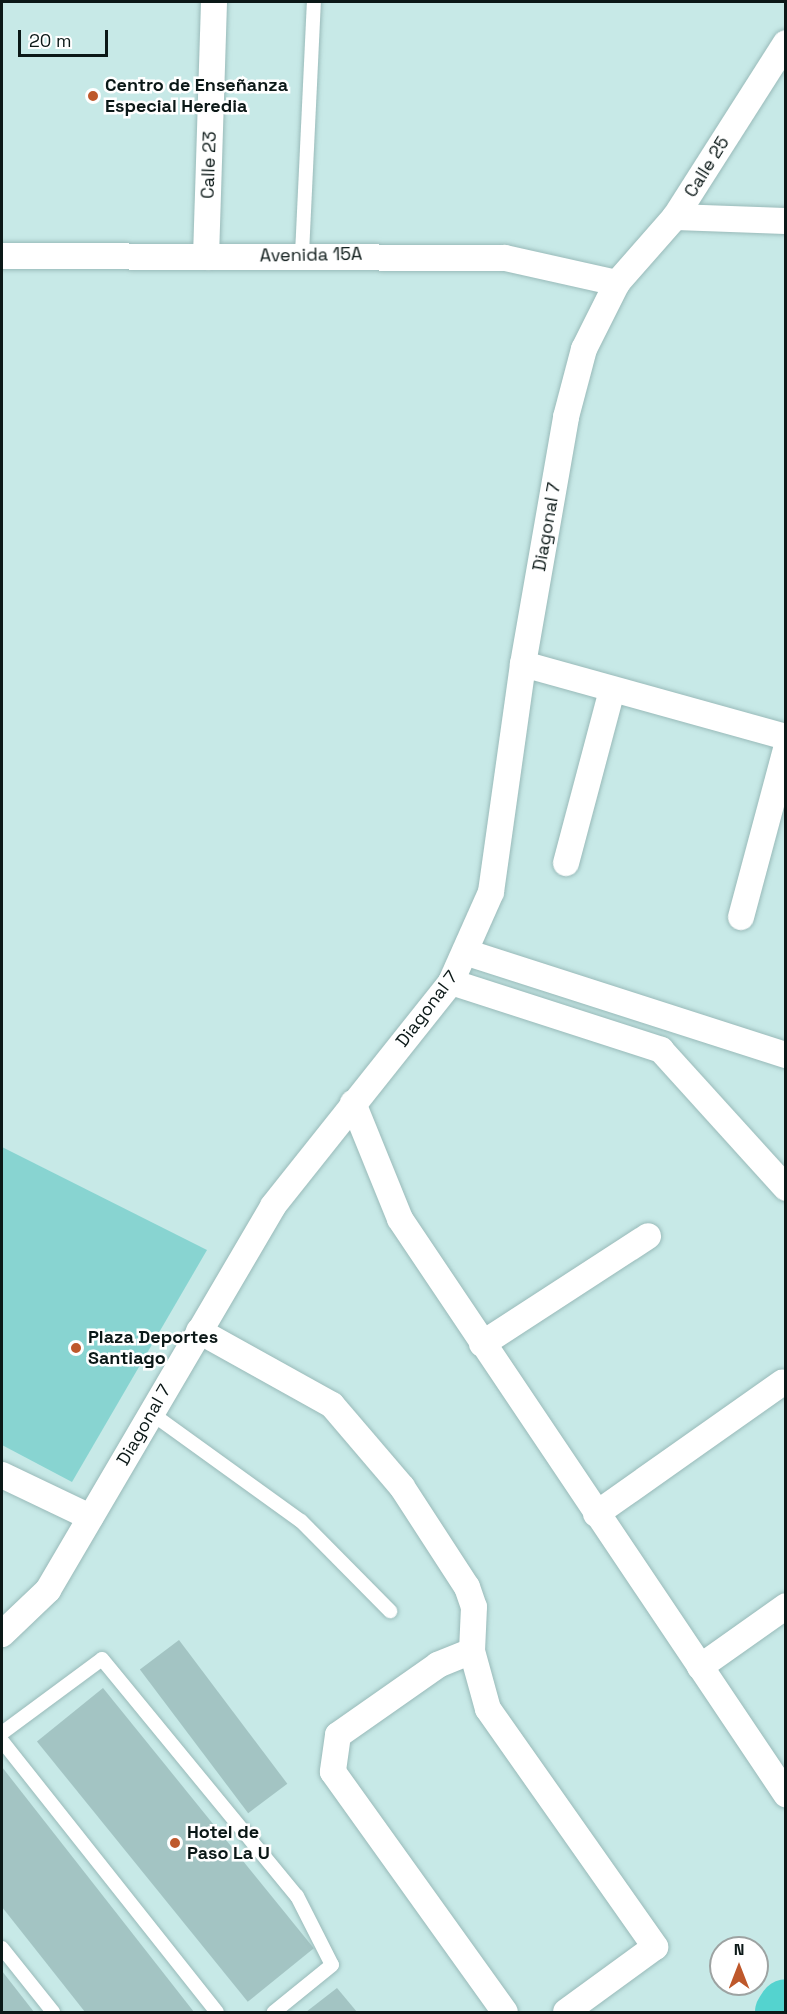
<!DOCTYPE html>
<meta charset="utf-8">
<style>
body{margin:0}
#map{position:relative;width:787px;height:2014px;overflow:hidden;background:#c7e9e7;font-family:"Space Grotesk",sans-serif}
div>[style]{position:absolute}
[style*='--x']{left:calc(var(--x)*1px);top:calc(var(--y)*1px);width:calc(var(--w)*1px);rotate:calc(var(--a)*1deg)}
.green>*{inset:0;background:#88d4d1}
.river>*{height:54px;margin:-27px;padding:0 27px;transform-origin:27px;border-radius:27px;background:#54d3cf}
.building>*{inset:0;background:#a3c4c3;transform-origin:0 0}
.roads{filter:drop-shadow(0 0 2px #99bab9) drop-shadow(0 0 2px #99bab9)}
.service>*{height:14px;margin:-7px;padding:0 7px;transform-origin:7px;border-radius:7px;background:#fff}
.minor>*{height:26px;margin:-13px;padding:0 13px;transform-origin:13px;border-radius:13px;background:#fff}
.dots>*{width:16px;height:16px;translate:-50% -50%;box-sizing:border-box;border:3px solid #fff;border-radius:50%}
span{translate:-50% -50%;white-space:nowrap;text-align:center;line-height:1.15;-webkit-text-stroke:5px #fff;paint-order:stroke}
.poi-label{font-size:18px;color:#0b1817;font-weight:700}
.left{translate:0 -50%;text-align:left}
.street-label{font-size:18px;color:#0b1817}
.frame{position:absolute;inset:0;border:3px solid #0b1817;pointer-events:none}
.north{position:absolute;left:709px;top:1936px;width:60px;height:60px;box-sizing:border-box;background:#fff;border:2px solid #9da3a2;border-radius:50%;rotate:0deg;font-size:16px;font-weight:700;line-height:24px;text-align:center;color:#0b1817}
.north::after{content:'';display:block;margin:auto;width:21px;height:27px;background:#be582b;clip-path:polygon(50% 0,100% 100%,50% 72%,0 100%)}
.scale{position:absolute;left:18px;top:30px;width:90px;height:27px;box-sizing:border-box;border:3px solid #0b1817;border-top:0;padding-left:8px;font-size:18px;line-height:21px;white-space:nowrap;color:#0b1817;-webkit-text-stroke:4px #fff;paint-order:stroke}
</style>
<div id="map">
<div class="green">
<i style="clip-path:polygon(2px 1147px,207px 1250px,72px 1482px,2px 1445px)"></i>
</div>
<div class="river">
<i style="--x:782;--y:2012;--w:7;--a:-56"></i>
</div>
<div class="building">
<i style="left:179px;top:1640px;width:180px;height:49px;rotate:53deg"></i>
<i style="left:103px;top:1688px;width:335px;height:85px;rotate:51deg"></i>
<i style="clip-path:polygon(2px 1767px,194px 2012px,85px 2012px,2px 1907px)"></i>
<i style="clip-path:polygon(2px 1971px,34px 2012px,2px 2012px)"></i>
<i style="clip-path:polygon(337px 1988px,357px 2012px,306px 2012px)"></i>
</div>
<div class="roads">
<div class="service">
<i style="--x:302;--y:254;--w:252;--a:-87.3"></i>
<i style="--x:151;--y:1413;--w:185;--a:35.8"></i>
<i style="--x:301;--y:1521;--w:127;--a:45.3"></i>
<i style="--x:2;--y:1733;--w:124;--a:-36.5"></i>
<i style="--x:102;--y:1659;--w:307;--a:50.6"></i>
<i style="--x:297;--y:1896;--w:77;--a:63.1"></i>
<i style="--x:332;--y:1965;--w:75;--a:141"></i>
<i style="--x:2;--y:1741;--w:346;--a:51.6"></i>
<i style="--x:2;--y:1948;--w:82;--a:51.4"></i>
</div>
<div class="minor">
<i style="--x:675;--y:217;--w:111;--a:2.1"></i>
<i style="--x:2;--y:256;--w:503;--a:0.23"></i>
<i style="--x:505;--y:258;--w:115;--a:12.6"></i>
<i style="--x:206;--y:257;--w:255;--a:-88.2"></i>
<i style="--x:523;--y:664;--w:273;--a:15.5"></i>
<i style="--x:566;--y:863;--w:179;--a:-75.1"></i>
<i style="--x:741;--y:917;--w:174;--a:-75"></i>
<i style="--x:465;--y:952;--w:337;--a:17.8"></i>
<i style="--x:451;--y:982;--w:221;--a:17.9"></i>
<i style="--x:661;--y:1050;--w:186;--a:47.8"></i>
<i style="--x:353;--y:1103;--w:125;--a:67.9"></i>
<i style="--x:400;--y:1219;--w:693;--a:56.13"></i>
<i style="--x:199;--y:1331;--w:152;--a:29.1"></i>
<i style="--x:332;--y:1405;--w:108;--a:49.5"></i>
<i style="--x:402;--y:1487;--w:119;--a:57"></i>
<i style="--x:467;--y:1587;--w:21;--a:71"></i>
<i style="--x:474;--y:1607;--w:44;--a:92.6"></i>
<i style="--x:472;--y:1651;--w:60;--a:74.6"></i>
<i style="--x:488;--y:1709;--w:291;--a:54.9"></i>
<i style="--x:655;--y:1947;--w:110;--a:143.9"></i>
<i style="--x:482;--y:1344;--w:198;--a:-33"></i>
<i style="--x:2;--y:1475;--w:98;--a:25.5"></i>
<i style="--x:596;--y:1514;--w:228;--a:-35.2"></i>
<i style="--x:2;--y:1634;--w:64;--a:-43.7"></i>
<i style="--x:48;--y:1590;--w:445;--a:-59.6"></i>
<i style="--x:273;--y:1206;--w:286;--a:-51.5"></i>
<i style="--x:451;--y:982;--w:98;--a:-66"></i>
<i style="--x:491;--y:892;--w:230;--a:-82"></i>
<i style="--x:523;--y:664;--w:251;--a:-80.1"></i>
<i style="--x:566;--y:417;--w:70;--a:-75.2"></i>
<i style="--x:584;--y:349;--w:74;--a:-63.4"></i>
<i style="--x:617;--y:283;--w:88;--a:-48.7"></i>
<i style="--x:675;--y:217;--w:206;--a:-57.5"></i>
<i style="--x:472;--y:1651;--w:37;--a:158"></i>
<i style="--x:438;--y:1665;--w:122;--a:145"></i>
<i style="--x:338;--y:1735;--w:37;--a:98"></i>
<i style="--x:333;--y:1772;--w:295;--a:54.4"></i>
<i style="--x:700;--y:1667;--w:105;--a:-35.3"></i>
</div>
</div>
<div class="dots">
<i style="left:93px;top:96px;background:#be582b"></i>
<i style="left:76px;top:1348px;background:#be582b"></i>
<i style="left:175px;top:1843px;background:#be582b"></i>
</div>
<div class="poi-label">
<span class="left" style="left:105px;top:96px">Centro de Enseñanza<br>Especial Heredia</span>
<span class="left" style="left:88px;top:1348px">Plaza Deportes<br>Santiago</span>
<span class="left" style="left:187px;top:1843px">Hotel de<br>Paso La U</span>
</div>
<div class="street-label">
<span style="left:209px;top:165px;rotate:-88deg">Calle 23</span>
<span style="left:707px;top:167px;rotate:-58deg">Calle 25</span>
<span style="left:311px;top:255px;rotate:-1deg">Avenida 15A</span>
<span style="left:547px;top:527px;rotate:-80deg">Diagonal 7</span>
<span style="left:427px;top:1009px;rotate:-53deg">Diagonal 7</span>
<span style="left:144px;top:1425px;rotate:-60deg">Diagonal 7</span>
</div>
<div class="frame"></div>
<div class="north">N</div>
<div class="scale">20 m</div>
</div>
